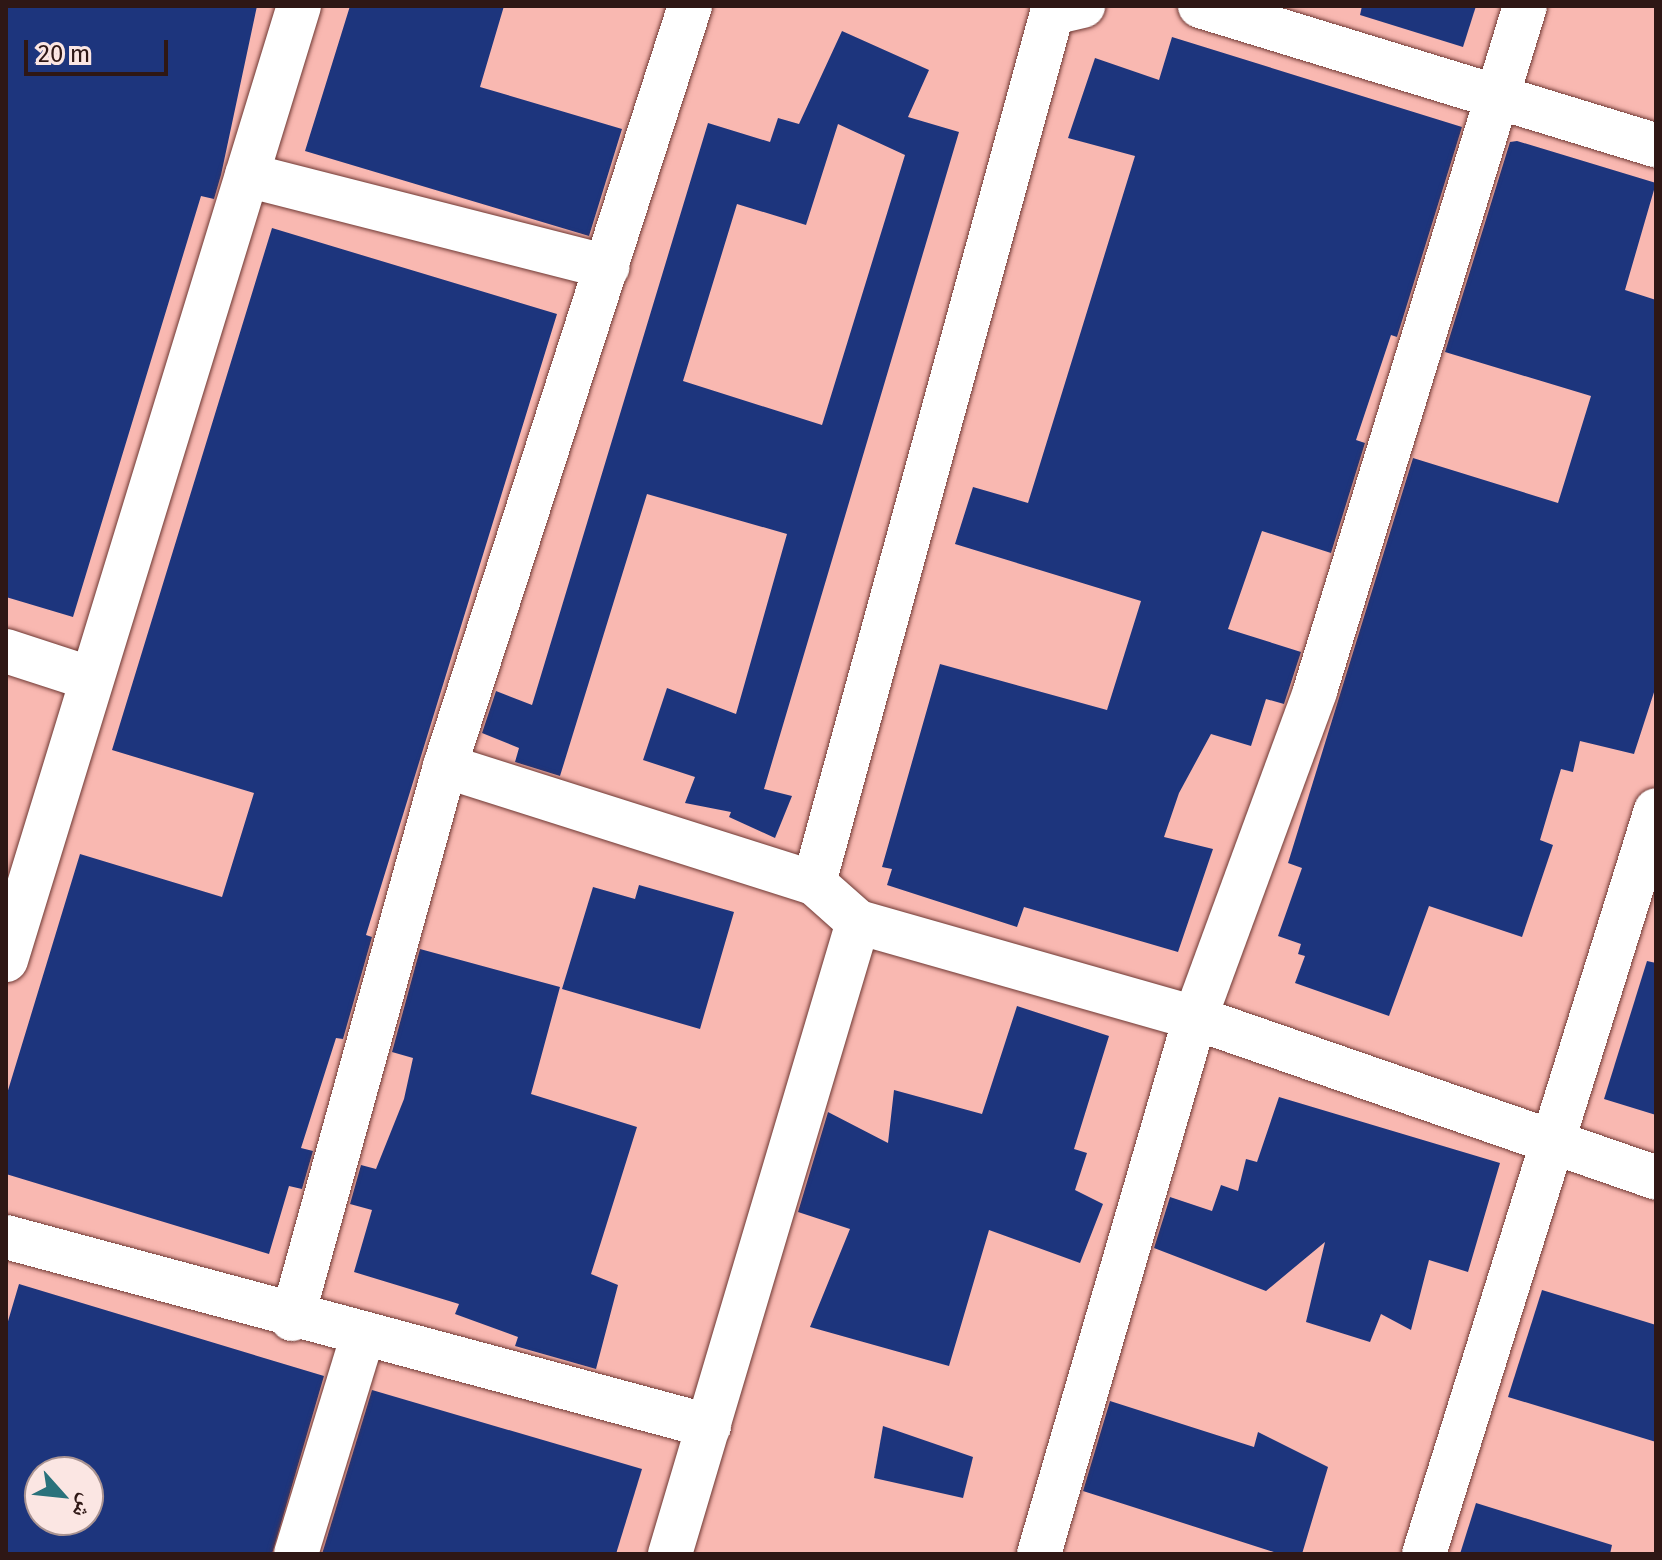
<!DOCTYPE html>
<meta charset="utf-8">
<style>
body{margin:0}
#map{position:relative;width:1662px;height:1560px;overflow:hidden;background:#f9b8b1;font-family:"Fira Sans","Noto Naskh Arabic",sans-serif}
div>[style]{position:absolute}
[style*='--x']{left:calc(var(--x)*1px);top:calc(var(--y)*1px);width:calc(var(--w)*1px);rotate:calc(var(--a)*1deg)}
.building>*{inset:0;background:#1d357d}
.roads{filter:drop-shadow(0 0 2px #6e3833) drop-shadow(0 0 2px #6e3833)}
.street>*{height:44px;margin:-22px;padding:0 22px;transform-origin:22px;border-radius:22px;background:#fff}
span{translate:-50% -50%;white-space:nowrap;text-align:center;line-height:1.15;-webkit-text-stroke:8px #fbe6e3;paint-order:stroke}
.frame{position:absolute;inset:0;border:8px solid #2e1715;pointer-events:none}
.north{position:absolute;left:24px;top:1456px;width:80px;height:80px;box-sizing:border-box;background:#fbe6e3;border:2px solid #a99391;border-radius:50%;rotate:117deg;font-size:22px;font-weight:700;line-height:32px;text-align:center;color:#2e1715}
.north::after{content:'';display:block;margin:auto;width:28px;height:36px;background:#2a727b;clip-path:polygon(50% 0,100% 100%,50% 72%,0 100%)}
.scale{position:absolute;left:24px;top:40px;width:144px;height:36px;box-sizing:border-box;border:4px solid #2e1715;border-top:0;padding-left:10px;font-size:24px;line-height:28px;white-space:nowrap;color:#2e1715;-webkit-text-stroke:6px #fbe6e3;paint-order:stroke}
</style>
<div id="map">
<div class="building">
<i style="clip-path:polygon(6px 6px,257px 6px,221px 175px,214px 199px,201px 196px,73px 617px,6px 597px)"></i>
<i style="clip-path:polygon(350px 6px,504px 6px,480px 87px,622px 129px,589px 236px,305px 151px)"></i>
<i style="clip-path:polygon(1362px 6px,1476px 6px,1463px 47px,1360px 15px)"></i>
<i style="clip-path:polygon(evenodd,842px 31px,929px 70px,908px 117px,959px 132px,764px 789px,792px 796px,775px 838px,729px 817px,731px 812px,685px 803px,695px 777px,643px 760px,667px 688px,736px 714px,787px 534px,647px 494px,560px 776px,515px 762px,519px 748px,482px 733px,496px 691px,532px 705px,708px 123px,770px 142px,778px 118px,799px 124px,842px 31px,838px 124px,905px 155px,822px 425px,683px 381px,737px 204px,806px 225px,838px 124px)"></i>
<i style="clip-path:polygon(1172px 37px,1462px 127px,1397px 337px,1391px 335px,1356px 440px,1365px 443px,1331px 553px,1262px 531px,1228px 629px,1301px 652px,1284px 704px,1266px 699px,1251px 746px,1211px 734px,1179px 793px,1164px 837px,1213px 849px,1178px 952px,1024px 907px,1017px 927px,887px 885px,892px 869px,882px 867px,940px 664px,1107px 710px,1141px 601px,955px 544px,973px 487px,1028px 503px,1135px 156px,1068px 138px,1095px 58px,1159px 80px)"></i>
<i style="clip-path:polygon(1517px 141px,1656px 183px,1625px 290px,1656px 300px,1656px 686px,1634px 754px,1580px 741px,1573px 772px,1561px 769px,1540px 840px,1553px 845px,1522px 937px,1429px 906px,1389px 1016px,1295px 983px,1305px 956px,1298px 954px,1301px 944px,1278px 936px,1302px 868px,1288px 863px,1413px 458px,1558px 503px,1591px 396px,1445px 352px,1510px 142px)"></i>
<i style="clip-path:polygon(272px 228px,557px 314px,366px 935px,372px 937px,343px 1039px,336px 1038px,301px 1148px,313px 1151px,302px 1189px,289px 1186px,269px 1254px,6px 1174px,6px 1097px,80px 854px,222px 897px,254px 793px,112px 750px)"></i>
<i style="clip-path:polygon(639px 885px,734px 912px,700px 1029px,562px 989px,593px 887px,635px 899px)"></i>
<i style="clip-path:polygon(420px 949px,560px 987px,531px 1094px,637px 1127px,591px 1274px,618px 1285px,596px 1369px,515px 1346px,518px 1337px,455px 1314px,459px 1304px,354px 1272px,372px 1210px,350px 1204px,361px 1165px,376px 1169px,404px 1099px,413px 1058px,392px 1052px)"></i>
<i style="clip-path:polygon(1647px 961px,1656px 963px,1656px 1115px,1604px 1099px)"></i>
<i style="clip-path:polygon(1017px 1006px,1109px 1036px,1074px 1149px,1087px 1153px,1075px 1190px,1103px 1204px,1080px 1263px,989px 1230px,949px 1366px,810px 1327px,850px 1229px,798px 1212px,828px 1112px,888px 1143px,894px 1090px,982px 1114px)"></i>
<i style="clip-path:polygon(1279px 1097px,1500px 1163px,1468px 1272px,1429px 1260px,1411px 1330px,1381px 1314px,1370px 1342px,1306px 1322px,1325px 1242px,1266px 1291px,1154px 1248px,1170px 1197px,1212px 1211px,1221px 1185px,1238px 1191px,1246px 1159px,1257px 1162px)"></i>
<i style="clip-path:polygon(evenodd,19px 1284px,324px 1376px,272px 1554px,6px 1554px,6px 1328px,19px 1284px,40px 1472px,88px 1472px,88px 1520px,40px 1520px,40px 1472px)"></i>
<i style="clip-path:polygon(1542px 1290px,1656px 1325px,1656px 1442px,1508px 1397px)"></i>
<i style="clip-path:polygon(372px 1390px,642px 1469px,616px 1554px,322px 1554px)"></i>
<i style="clip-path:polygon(1110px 1401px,1254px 1447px,1258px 1432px,1328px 1467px,1302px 1554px,1280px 1554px,1083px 1491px)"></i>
<i style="clip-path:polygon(883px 1426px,973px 1457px,963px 1498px,874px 1478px)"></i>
<i style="clip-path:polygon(1476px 1503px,1612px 1545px,1610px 1554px,1460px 1554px)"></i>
</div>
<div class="roads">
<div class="street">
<i style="--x:1200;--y:6;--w:477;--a:17"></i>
<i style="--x:247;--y:175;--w:372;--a:14.3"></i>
<i style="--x:6;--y:651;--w:90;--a:18"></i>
<i style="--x:445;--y:766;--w:387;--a:17.6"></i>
<i style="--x:858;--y:922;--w:350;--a:15.9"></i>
<i style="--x:1195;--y:1018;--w:488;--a:19.1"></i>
<i style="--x:6;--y:960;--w:998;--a:-72.93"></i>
<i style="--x:6;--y:1237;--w:728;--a:15.05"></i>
<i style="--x:292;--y:1319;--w:574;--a:-74.53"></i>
<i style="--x:445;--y:766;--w:799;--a:-72.13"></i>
<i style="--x:296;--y:1554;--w:229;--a:-73"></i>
<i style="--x:670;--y:1554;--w:659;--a:-73.43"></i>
<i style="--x:858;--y:922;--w:59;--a:-138.4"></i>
<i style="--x:814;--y:883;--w:902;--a:-74.7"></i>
<i style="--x:1052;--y:13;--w:32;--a:-13"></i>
<i style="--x:1039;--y:1554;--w:558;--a:-73.77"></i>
<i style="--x:1195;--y:1018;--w:348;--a:-69.8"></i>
<i style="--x:1315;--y:691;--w:716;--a:-72.96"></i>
<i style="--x:1424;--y:1554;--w:779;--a:-72.68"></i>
</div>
</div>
<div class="frame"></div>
<div class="north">ش</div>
<div class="scale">20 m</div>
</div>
